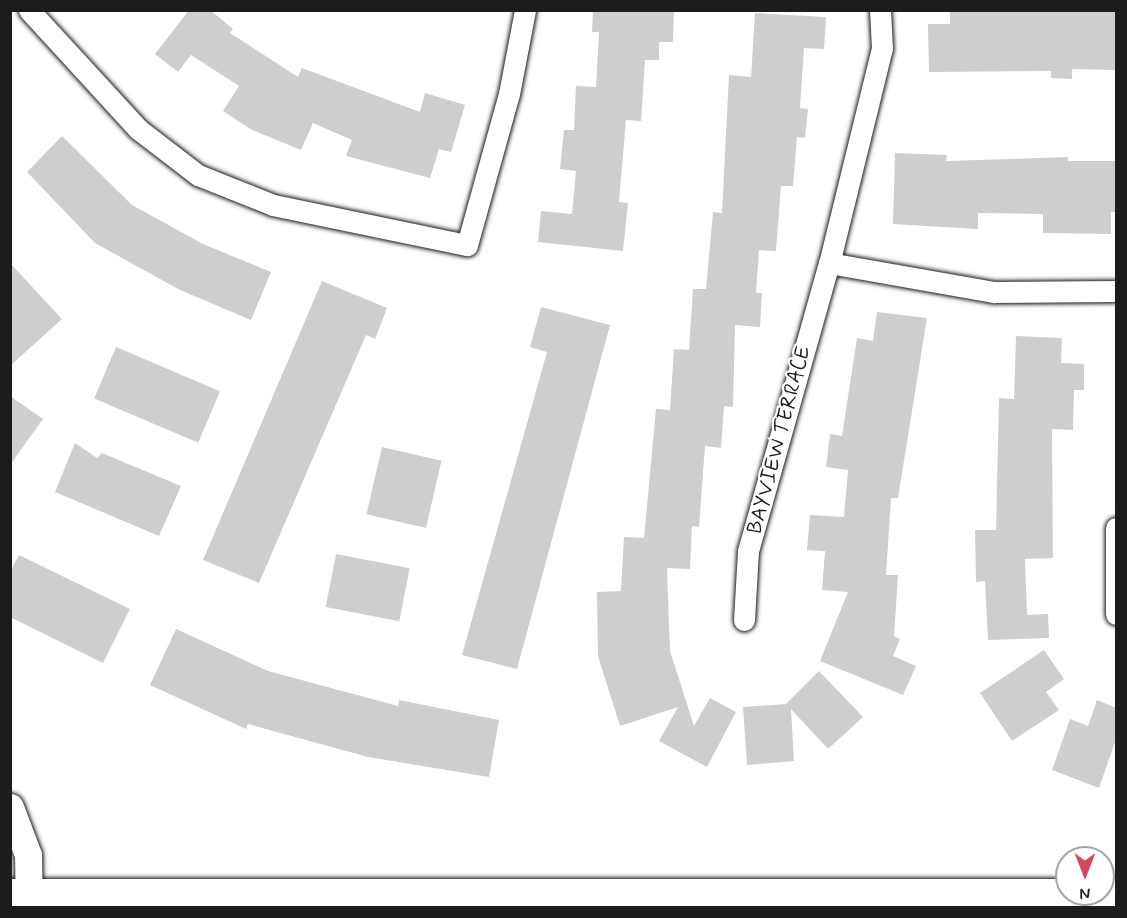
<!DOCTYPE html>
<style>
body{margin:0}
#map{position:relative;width:1127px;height:918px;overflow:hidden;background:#fff;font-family:Mynerve,sans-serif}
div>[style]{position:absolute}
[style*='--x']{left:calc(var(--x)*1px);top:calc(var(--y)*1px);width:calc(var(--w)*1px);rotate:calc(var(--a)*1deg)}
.building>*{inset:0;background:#cecece;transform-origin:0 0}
.roads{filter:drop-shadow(0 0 2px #1c1c1c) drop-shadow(0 0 2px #1c1c1c)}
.minor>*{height:21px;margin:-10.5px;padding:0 10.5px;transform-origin:10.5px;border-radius:10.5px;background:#fff}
.tertiary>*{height:27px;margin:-13.5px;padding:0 13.5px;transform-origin:13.5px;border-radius:13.5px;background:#fff}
.secondary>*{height:30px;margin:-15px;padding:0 15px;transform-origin:15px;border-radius:15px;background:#fff}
span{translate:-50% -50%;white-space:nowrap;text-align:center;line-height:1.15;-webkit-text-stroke:4.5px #fff;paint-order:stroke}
.street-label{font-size:21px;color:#1c1c1c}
.frame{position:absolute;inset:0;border:12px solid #1c1c1c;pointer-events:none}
.north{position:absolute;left:1055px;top:846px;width:60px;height:60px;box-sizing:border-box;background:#fff;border:2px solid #a4a4a4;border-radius:50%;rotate:180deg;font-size:16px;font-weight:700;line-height:24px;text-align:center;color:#1c1c1c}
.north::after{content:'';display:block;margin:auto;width:21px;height:27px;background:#d1495b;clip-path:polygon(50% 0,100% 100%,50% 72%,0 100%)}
</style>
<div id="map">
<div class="building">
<i style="clip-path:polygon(189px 10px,210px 10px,233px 29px,230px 33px,298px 77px,302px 68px,420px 112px,425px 93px,465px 105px,451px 152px,439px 149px,430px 178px,346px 156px,352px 140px,313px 123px,301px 150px,252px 130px,223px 111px,239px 86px,191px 55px,178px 72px,155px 54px)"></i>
<i style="clip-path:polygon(593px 10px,674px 10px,673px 42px,659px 42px,659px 60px,645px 60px,641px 121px,626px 120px,619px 202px,628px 203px,623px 251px,538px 242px,541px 211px,572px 214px,576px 171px,560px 169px,564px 130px,574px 130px,576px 86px,596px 87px,599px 32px,592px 32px)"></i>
<i style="clip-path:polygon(950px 10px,1116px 10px,1116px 70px,1072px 69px,1072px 79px,1051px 78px,1051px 71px,929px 72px,928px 24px,950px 24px)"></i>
<i style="clip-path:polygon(755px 13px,826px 17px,824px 49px,804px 48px,800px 108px,808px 109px,805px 138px,797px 137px,793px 186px,781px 186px,776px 251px,759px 250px,756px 293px,762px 293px,760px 327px,735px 325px,733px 407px,724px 406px,721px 448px,705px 446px,699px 527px,692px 526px,690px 569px,667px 568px,670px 651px,694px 726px,710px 698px,736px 712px,707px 767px,659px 741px,678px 707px,620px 726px,598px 656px,597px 592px,621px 591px,624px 537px,644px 538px,656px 409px,670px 410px,674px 349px,689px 350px,693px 289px,706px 289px,713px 212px,722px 213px,729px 75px,751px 77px)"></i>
<i style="clip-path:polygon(62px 136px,132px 205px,203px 244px,271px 272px,251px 320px,180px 290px,95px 243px,27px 172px)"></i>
<i style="clip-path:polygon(895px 153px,947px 155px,946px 161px,1068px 157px,1068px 161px,1116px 161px,1116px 212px,1111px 212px,1111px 234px,1043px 233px,1043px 214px,978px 213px,978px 229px,893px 224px)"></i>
<i style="clip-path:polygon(10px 263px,62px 319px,10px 366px)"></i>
<i style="clip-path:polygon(322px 281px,387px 308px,375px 339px,366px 335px,259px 583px,203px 560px)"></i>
<i style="clip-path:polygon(541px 307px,610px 325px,517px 669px,462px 655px,547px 352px,530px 347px)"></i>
<i style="clip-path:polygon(877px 312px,927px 318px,898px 498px,891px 498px,886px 575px,898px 575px,894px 636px,900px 639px,893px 656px,916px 666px,903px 695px,820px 661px,848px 592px,822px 590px,825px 551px,807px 550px,810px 515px,844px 517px,848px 470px,826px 467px,830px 434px,842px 436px,857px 338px,873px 341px)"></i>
<i style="clip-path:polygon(1016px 336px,1062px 338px,1061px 363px,1084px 364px,1084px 390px,1074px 390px,1073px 430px,1052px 429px,1053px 558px,1025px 559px,1027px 615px,1048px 614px,1049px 638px,988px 640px,985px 581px,976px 582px,975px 530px,996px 530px,999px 398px,1014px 399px)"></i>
<i style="left:116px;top:347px;width:113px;height:56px;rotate:23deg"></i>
<i style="clip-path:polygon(10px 396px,43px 419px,10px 465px)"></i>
<i style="clip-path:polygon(75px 443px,97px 458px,102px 453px,181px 486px,159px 536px,55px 492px)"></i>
<i style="left:382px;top:447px;width:61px;height:69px;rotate:13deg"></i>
<i style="left:336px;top:554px;width:75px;height:54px;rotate:11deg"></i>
<i style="clip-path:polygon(19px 555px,130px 609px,103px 663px,10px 617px,10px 572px)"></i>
<i style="clip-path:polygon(176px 629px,268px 671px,398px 706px,399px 700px,499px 720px,489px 777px,368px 757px,248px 724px,246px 729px,150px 685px)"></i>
<i style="clip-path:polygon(1044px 650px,1064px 679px,1046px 692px,1059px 710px,1012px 741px,980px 693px)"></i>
<i style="clip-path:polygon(819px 671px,863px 717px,828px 749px,791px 709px,794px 761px,747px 765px,743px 707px,786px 704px)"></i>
<i style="clip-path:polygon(1097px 700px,1116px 708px,1116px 739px,1099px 788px,1052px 770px,1070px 719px,1088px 726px)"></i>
</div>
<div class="roads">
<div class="minor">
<i style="--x:29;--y:10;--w:161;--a:47.5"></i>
<i style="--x:138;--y:129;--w:76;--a:37.5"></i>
<i style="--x:198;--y:175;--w:81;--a:21.8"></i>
<i style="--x:273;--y:205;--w:198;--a:11.7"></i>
<i style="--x:467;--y:245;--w:157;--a:-74.5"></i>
<i style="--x:509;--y:94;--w:86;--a:-79.2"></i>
<i style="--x:880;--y:10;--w:38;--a:87"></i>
<i style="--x:882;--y:48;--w:221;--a:103.8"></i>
<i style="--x:829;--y:263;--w:168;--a:10"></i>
<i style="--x:994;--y:292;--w:122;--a:-0.5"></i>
<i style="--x:1116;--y:528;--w:86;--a:90"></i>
<i style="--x:744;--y:620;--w:69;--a:-86.7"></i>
<i style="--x:748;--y:551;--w:299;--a:-74.3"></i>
</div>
<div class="tertiary">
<i style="--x:10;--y:807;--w:51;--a:69.4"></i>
<i style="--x:28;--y:855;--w:39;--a:89"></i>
</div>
<div class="secondary">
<i style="--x:10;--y:894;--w:1106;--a:0"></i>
</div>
</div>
<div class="street-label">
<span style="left:779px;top:440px;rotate:-75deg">BAYVIEW TERRACE</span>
</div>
<div class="frame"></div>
<div class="north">N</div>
</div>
